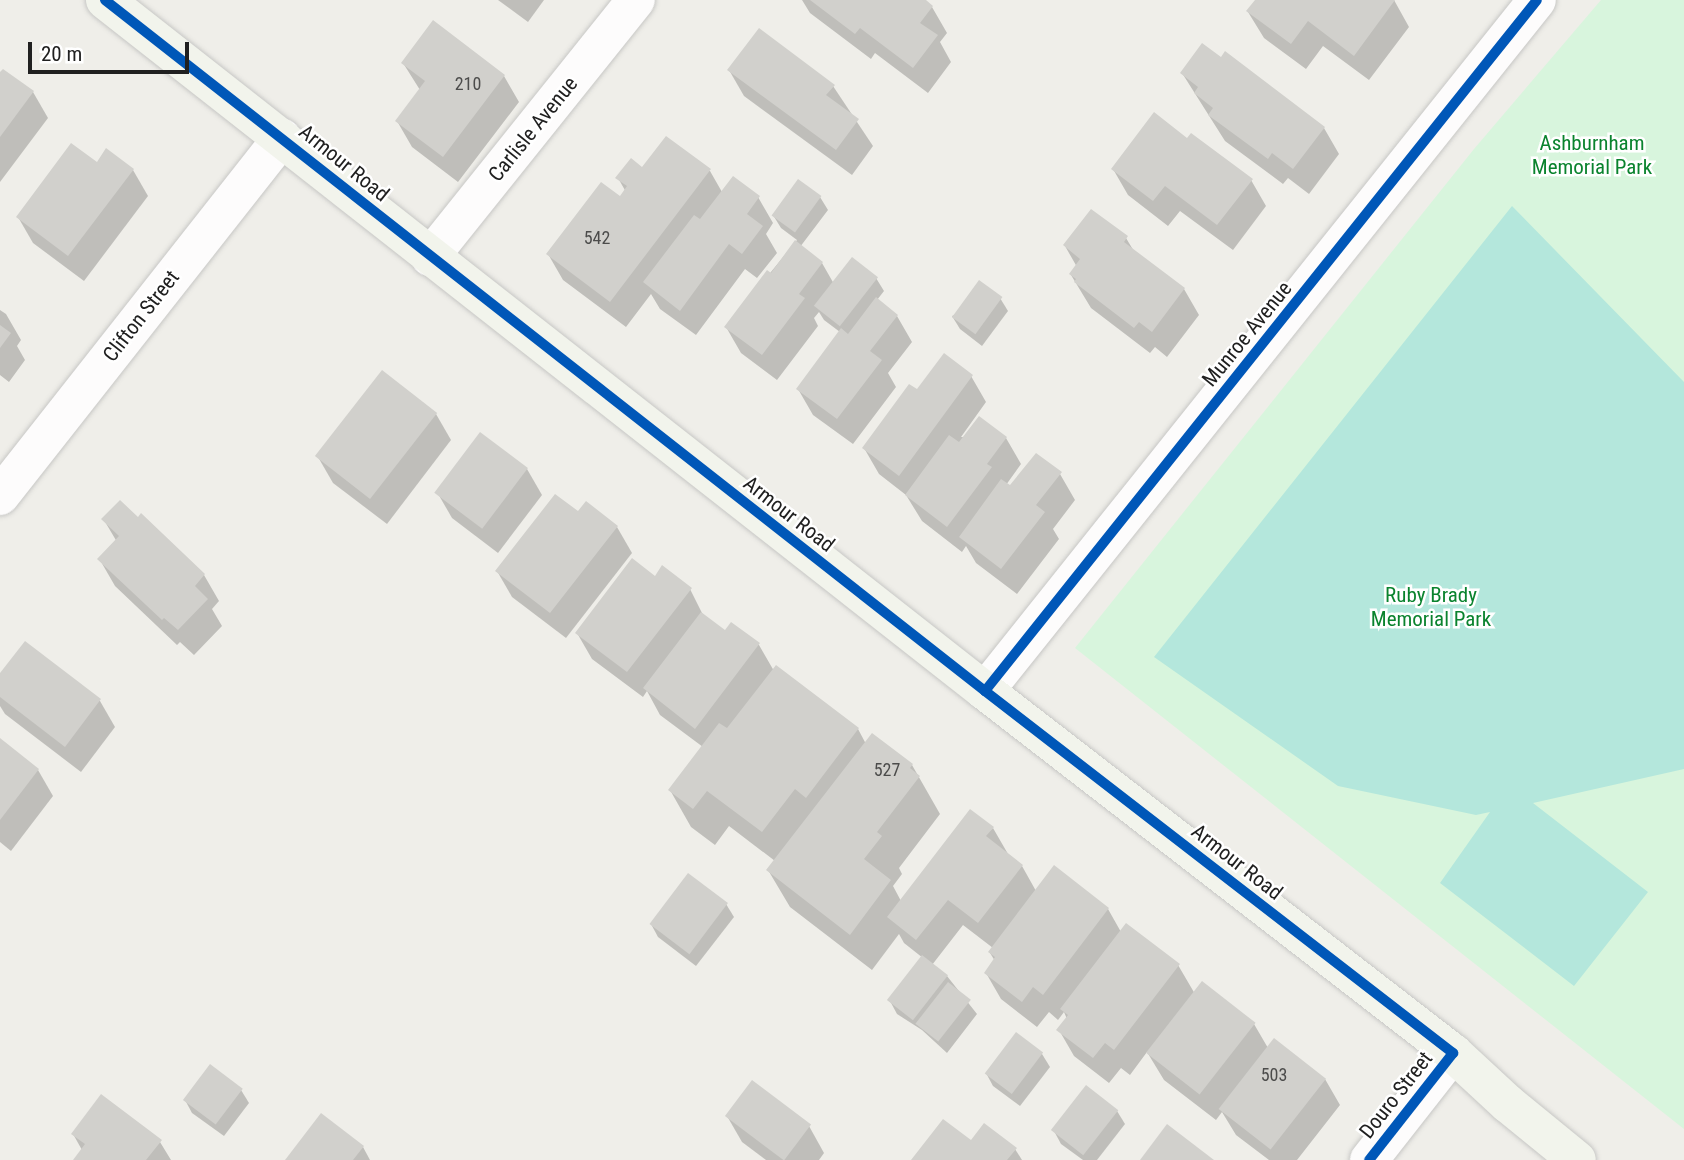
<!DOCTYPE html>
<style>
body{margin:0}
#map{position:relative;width:1684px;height:1160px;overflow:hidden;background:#efeee9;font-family:"Roboto Condensed",sans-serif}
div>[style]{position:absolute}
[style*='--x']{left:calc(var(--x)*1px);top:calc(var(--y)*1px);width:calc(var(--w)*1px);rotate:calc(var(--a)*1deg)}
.park>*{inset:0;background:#d8f5dd}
.pitch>*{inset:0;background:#b4e7dc}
.shadow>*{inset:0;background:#0003}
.building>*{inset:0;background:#d1d0cc;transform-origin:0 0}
.roads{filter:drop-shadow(0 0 2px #c7c7c5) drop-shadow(0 0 2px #c7c7c5)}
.street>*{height:38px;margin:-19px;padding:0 19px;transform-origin:19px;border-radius:19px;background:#fdfcfc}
.secondary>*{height:38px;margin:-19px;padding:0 19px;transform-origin:19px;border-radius:19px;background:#f2f4ec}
.cycleway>*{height:10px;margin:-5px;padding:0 5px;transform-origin:5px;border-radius:5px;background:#0057b8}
span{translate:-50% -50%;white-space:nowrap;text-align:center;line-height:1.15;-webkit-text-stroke:5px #fff;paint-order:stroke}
.number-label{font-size:18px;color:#4c4c4b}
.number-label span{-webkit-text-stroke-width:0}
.street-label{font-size:21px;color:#202020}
.park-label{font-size:21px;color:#0a832e}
.scale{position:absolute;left:28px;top:42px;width:161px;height:32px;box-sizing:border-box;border:4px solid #202020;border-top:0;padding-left:9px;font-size:21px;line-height:24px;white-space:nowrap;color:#202020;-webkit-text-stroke:5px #fff;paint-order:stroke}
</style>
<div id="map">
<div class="park">
<i style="clip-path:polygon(1601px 0,1684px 0,1684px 1129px,1075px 648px,1474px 149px)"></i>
</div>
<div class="pitch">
<i style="clip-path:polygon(1512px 206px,1684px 382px,1684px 769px,1533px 803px,1648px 892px,1574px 986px,1440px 883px,1490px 812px,1476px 815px,1338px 786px,1154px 657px)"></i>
</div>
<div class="shadow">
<i style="clip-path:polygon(498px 0,544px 0,528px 22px)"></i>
<i style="clip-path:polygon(802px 0,923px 0,932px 7px,947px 33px,940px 42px,951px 62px,928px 93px,875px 53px,871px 59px,810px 13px)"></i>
<i style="clip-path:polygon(1257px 0,1394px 0,1409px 27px,1369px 80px,1323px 46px,1306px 69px,1264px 38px,1248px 12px)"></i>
<i style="clip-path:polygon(403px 63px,504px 76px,519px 102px,458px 182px,412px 147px,397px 121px,420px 90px)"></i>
<i style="clip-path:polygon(729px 70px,833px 86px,873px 146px,852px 175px,744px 96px)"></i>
<i style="clip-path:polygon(1182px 73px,1324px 128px,1339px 154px,1309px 194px,1288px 178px,1283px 184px,1225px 141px)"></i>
<i style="clip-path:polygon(0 75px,33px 92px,48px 118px,0 182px)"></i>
<i style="clip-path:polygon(1188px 140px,1251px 180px,1266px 206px,1233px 250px,1180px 211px,1168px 226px,1128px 195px,1113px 169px)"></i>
<i style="clip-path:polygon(98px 164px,133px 170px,148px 196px,84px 281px,33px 243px,18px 217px)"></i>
<i style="clip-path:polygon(643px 169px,710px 171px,722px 192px,758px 197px,773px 223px,766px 234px,777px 253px,757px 278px,745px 269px,696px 335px,660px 309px,651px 294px,626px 327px,563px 280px,548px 254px,620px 199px,626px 192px,618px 178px)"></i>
<i style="clip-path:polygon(798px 181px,820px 197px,828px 210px,800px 247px,822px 263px,834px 284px,876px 278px,884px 291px,877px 300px,897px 316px,912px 342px,888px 373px,896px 387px,853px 444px,813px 415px,798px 389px,840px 332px,824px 320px,819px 312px,814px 318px,818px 326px,777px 380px,741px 353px,726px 327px,797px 240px,781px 228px,773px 215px)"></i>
<i style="clip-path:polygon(1126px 238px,1135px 253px,1184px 289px,1199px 315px,1167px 357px,1155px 347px,1150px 353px,1091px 308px,1071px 275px,1077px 267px,1065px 246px)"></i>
<i style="clip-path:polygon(1000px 298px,1008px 311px,982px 346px,960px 329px,952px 316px)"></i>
<i style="clip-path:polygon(0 310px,6px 314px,21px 340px,17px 346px,25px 360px,9px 382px,0 375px)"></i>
<i style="clip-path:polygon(971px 376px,986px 402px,961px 437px,1006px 438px,1021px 464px,1006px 485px,1010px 488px,1060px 474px,1075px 500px,1053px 529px,1059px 539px,1017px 594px,976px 563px,966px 546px,962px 552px,922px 521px,906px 495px,879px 474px,864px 448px,917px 392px)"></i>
<i style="clip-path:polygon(436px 414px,451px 440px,387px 524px,333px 483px,318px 457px)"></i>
<i style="clip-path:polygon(481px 434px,527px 469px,542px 495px,498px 553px,452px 518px,437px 492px)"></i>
<i style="clip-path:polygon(578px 513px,617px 527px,632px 553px,566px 638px,512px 597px,497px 571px)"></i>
<i style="clip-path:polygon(104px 520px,204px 575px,219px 601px,212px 609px,222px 626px,194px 655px,180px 642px,177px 645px,115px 586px,100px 560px,117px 542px)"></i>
<i style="clip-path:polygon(656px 578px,690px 589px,704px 617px,725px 633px,732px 624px,759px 645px,774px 671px,858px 729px,866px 744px,912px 765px,940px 814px,899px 868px,902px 874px,893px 886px,901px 901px,993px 828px,1008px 854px,1022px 866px,1036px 891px,1108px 909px,1121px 932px,1178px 965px,1195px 994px,1254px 1024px,1268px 1048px,1325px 1079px,1340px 1105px,1297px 1160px,1269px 1160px,1236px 1135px,1222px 1112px,1216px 1120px,1164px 1080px,1147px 1052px,1130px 1075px,1121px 1068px,1109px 1083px,1074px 1056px,1059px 1030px,1067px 1019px,1064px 1012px,1058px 1020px,1049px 1012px,1037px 1027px,1001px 999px,986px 973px,995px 961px,990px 953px,993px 948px,963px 925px,932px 965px,947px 976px,977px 1014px,947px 1053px,922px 1030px,897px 1014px,890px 1001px,923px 958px,904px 943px,899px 934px,872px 970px,790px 907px,768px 870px,775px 861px,729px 826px,715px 845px,691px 827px,670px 790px,703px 747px,660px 715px,647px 691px,643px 697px,592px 659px,577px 633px)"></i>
<i style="clip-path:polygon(25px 643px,100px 701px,115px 727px,81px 772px,5px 714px,0 706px,0 676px)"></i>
<i style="clip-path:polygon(0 741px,38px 770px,53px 796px,11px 851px,0 842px)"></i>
<i style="clip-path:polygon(726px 904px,734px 917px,696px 966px,658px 937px,651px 924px)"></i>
<i style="clip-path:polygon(1016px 1034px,1042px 1054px,1050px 1067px,1020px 1106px,993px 1086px,986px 1073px)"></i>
<i style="clip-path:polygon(241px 1090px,249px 1103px,224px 1136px,192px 1113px,185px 1100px)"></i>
<i style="clip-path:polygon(1117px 1111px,1125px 1124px,1097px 1160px,1083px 1160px,1061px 1144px,1054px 1131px)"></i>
<i style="clip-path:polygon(727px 1116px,809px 1126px,824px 1153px,819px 1160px,766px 1160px,742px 1142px)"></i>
<i style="clip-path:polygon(73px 1134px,160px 1142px,171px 1160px,75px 1160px,82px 1150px)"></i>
<i style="clip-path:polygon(971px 1143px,1015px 1149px,1022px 1160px,913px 1160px)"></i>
<i style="clip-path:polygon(363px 1147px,370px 1160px,288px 1160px)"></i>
</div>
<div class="building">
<i style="clip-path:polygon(810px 0,926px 0,933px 6px,920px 23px,938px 35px,913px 68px,860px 28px,855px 34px)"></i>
<i style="clip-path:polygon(1255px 0,1395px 0,1354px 56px,1308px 21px,1291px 44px,1246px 11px)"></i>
<i style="clip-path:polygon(433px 20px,505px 75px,443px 157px,395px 121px,425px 81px,401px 63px)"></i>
<i style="clip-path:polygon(759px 28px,835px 85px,826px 95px,859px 119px,836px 150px,727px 70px)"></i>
<i style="clip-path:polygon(1202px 43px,1221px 57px,1225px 51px,1325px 127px,1293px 169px,1272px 153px,1268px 159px,1208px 115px,1213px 108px,1194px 93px,1198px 87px,1180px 73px)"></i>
<i style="clip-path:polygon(3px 69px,34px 91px,0 137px,0 72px)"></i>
<i style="clip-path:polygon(1154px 112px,1187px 138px,1191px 133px,1253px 179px,1217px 225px,1165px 186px,1153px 201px,1111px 169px)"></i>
<i style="clip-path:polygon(666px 136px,711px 169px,610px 302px,546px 254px,601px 182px,620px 196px,627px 186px,615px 178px,631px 158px,642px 167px)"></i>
<i style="clip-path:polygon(71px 143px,97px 162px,106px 148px,134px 169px,68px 256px,16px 217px)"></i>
<i style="clip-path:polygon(733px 176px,760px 196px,747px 214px,763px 226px,742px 254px,729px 244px,680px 311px,643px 282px,694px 215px,700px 219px)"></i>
<i style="left:798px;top:179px;width:29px;height:45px;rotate:36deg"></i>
<i style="clip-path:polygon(1091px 209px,1128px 236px,1124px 242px,1185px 288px,1152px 332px,1139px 322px,1134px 328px,1074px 282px,1076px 279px,1069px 274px,1080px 259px,1063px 245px)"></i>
<i style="clip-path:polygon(795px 240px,823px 262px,799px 294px,805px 298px,762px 355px,724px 327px,767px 270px,771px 273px)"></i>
<i style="left:852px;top:257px;width:33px;height:62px;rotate:38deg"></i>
<i style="left:979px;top:280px;width:29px;height:46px;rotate:36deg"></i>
<i style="clip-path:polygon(876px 297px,898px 315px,870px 351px,882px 360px,837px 419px,796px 389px,841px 328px,848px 334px)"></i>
<i style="clip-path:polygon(0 325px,11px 333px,0 348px)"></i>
<i style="clip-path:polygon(944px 353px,973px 375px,899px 476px,862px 448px,909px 384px,917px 389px)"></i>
<i style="left:382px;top:370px;width:70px;height:109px;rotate:38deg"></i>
<i style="clip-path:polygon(979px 416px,1007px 437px,987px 464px,992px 467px,947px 527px,905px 495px,949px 435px,959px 442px)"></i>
<i style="left:480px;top:432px;width:60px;height:76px;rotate:37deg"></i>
<i style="clip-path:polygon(1036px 453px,1062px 472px,1036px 505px,1045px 512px,1001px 569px,959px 537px,1001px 479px,1010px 485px)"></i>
<i style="clip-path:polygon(555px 494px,578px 511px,586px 501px,618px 526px,550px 613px,495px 571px)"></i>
<i style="clip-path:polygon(120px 500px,138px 517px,141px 513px,205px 574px,195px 586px,208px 599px,178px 630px,164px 618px,162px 620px,97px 559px,119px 536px,101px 519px)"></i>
<i style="clip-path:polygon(632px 558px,655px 576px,662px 565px,692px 588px,627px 672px,575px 633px)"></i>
<i style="clip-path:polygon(701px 612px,725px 630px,731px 622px,760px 643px,695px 729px,643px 688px)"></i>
<i style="clip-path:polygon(25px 641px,101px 699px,65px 747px,0 697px,0 673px)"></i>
<i style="clip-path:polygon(776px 665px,859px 728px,806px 798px,795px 789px,762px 832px,707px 791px,693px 809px,668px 790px,719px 723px,727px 728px)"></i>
<i style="clip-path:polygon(872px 733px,913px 764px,910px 768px,920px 776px,877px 832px,882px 836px,864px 859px,891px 880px,850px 935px,766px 870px)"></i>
<i style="clip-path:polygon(0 738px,39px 769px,0 820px)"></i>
<i style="clip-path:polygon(970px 809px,994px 827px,986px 836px,1023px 865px,978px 923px,948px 900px,916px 940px,887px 917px)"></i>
<i style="clip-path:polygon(1054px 865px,1109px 908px,1043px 995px,1033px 987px,1022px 1002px,984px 973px,995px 957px,988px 952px)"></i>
<i style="left:688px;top:873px;width:50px;height:64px;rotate:37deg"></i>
<i style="clip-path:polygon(1126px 923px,1180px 964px,1114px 1050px,1105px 1043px,1093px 1058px,1056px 1030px,1068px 1015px,1060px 1009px)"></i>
<i style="left:922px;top:955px;width:33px;height:57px;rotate:38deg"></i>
<i style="left:1202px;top:981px;width:68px;height:91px;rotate:38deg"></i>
<i style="left:948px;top:982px;width:29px;height:53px;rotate:38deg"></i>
<i style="left:1016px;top:1032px;width:34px;height:52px;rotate:37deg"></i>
<i style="left:1274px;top:1038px;width:66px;height:90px;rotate:38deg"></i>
<i style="left:210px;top:1064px;width:41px;height:45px;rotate:37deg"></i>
<i style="left:752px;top:1080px;width:74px;height:45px;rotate:37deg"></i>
<i style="left:1086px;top:1085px;width:41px;height:57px;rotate:38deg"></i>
<i style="clip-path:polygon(101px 1094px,162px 1140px,146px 1160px,73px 1160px,85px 1144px,71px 1134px)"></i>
<i style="clip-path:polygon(321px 1113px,364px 1146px,353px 1160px,285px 1160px)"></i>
<i style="clip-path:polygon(943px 1119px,971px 1140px,984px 1123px,1017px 1148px,1007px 1160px,911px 1160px)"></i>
<i style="clip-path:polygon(1167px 1124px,1214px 1160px,1140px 1160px)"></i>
</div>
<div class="roads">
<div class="street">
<i style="--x:430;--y:257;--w:329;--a:-51.3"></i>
<i style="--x:0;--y:496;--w:456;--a:-51.8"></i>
<i style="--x:985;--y:691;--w:884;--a:-51.38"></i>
<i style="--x:1369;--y:1160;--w:136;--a:-51.9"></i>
</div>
<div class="secondary">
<i style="--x:105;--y:0;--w:1119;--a:38.14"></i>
<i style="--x:985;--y:691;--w:592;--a:37.72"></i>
<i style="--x:1453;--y:1053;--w:74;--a:42.8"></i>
<i style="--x:1507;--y:1103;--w:90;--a:39.2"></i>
</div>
</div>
<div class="cycleway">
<i style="--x:105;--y:0;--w:1119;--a:38.14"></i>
<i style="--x:985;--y:691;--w:592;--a:37.72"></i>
<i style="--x:1453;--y:1053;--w:136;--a:128.1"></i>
<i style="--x:985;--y:691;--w:884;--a:-51.38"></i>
</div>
<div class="number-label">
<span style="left:468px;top:84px">210</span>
<span style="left:597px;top:238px">542</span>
<span style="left:887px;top:770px">527</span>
<span style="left:1274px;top:1075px">503</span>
</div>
<div class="street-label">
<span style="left:533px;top:129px;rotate:-51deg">Carlisle Avenue</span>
<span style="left:344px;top:163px;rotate:39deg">Armour Road</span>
<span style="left:141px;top:316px;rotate:-52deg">Clifton Street</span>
<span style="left:1247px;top:334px;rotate:-51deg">Munroe Avenue</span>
<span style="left:789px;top:514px;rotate:38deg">Armour Road</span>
<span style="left:1237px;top:862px;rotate:38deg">Armour Road</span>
<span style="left:1396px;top:1095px;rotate:-52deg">Douro Street</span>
</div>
<div class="park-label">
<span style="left:1592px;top:155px">Ashburnham<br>Memorial Park</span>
<span style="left:1431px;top:607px">Ruby Brady<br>Memorial Park</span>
</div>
<div class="scale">20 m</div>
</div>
